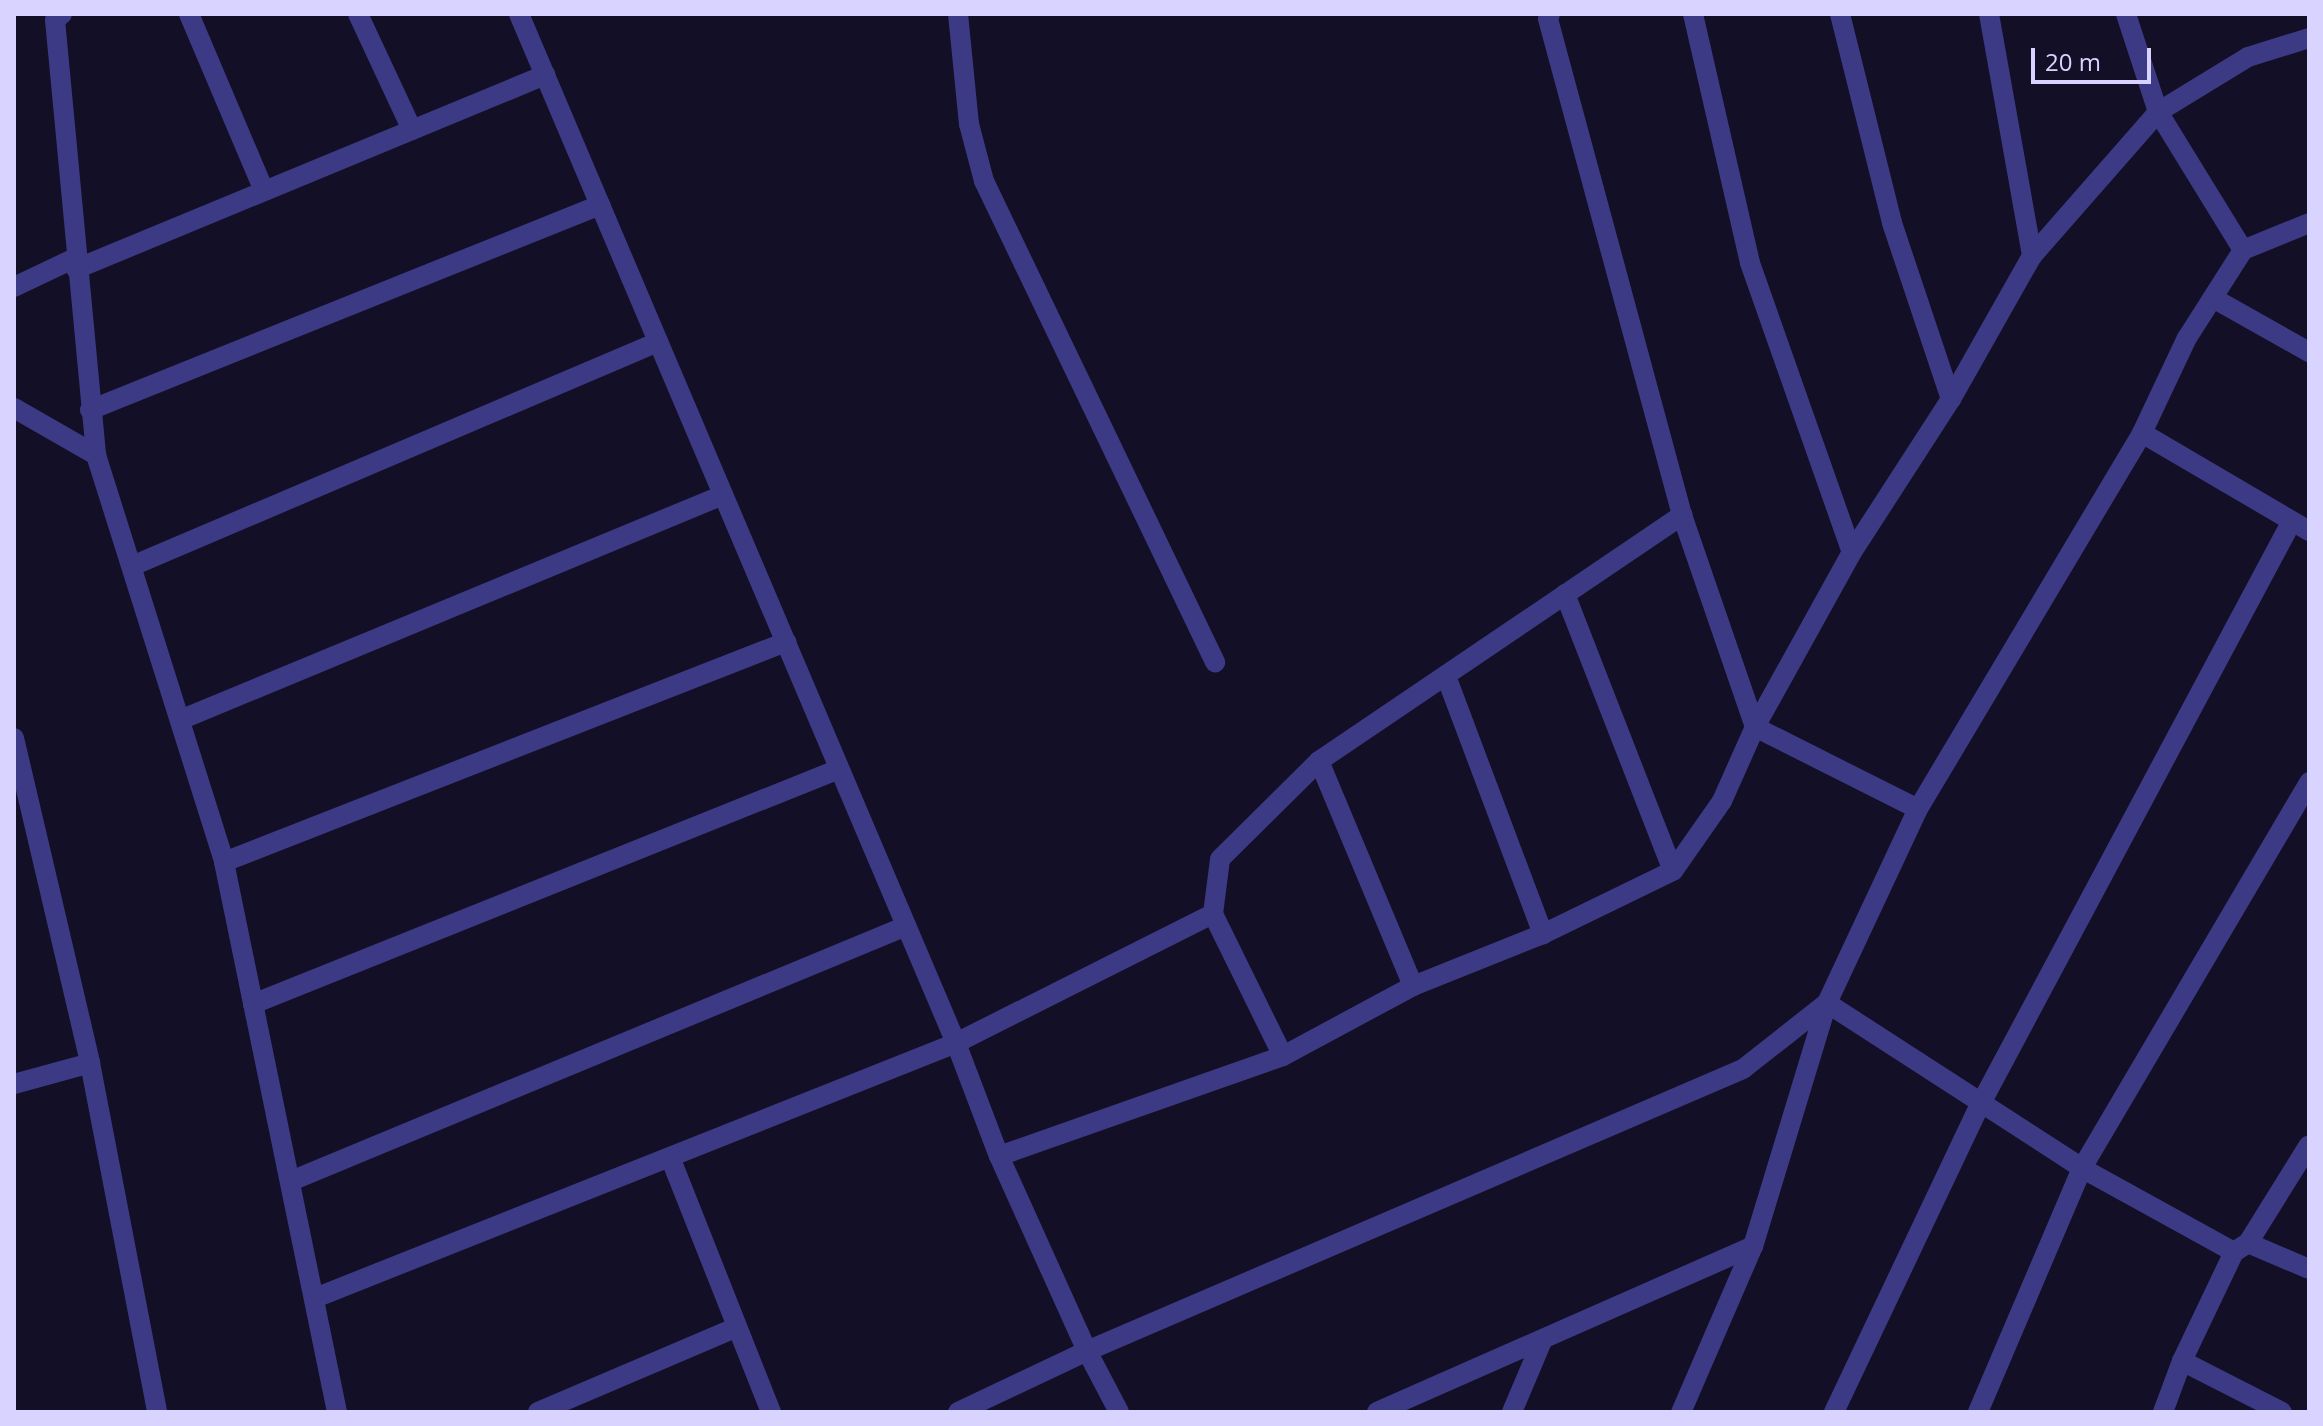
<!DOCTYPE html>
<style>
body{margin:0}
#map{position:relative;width:2323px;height:1426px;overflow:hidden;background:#130f26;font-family:"Open Sans",sans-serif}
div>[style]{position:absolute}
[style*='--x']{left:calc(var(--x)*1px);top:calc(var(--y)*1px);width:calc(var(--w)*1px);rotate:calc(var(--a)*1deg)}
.minor>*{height:20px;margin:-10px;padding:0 10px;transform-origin:10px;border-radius:10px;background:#3d3a85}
span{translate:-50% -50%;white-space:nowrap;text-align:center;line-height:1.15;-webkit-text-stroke:7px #130f26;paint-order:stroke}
.frame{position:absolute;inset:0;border:16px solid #d9d4ff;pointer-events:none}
.scale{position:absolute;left:2031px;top:48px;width:120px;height:36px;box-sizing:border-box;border:4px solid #d9d4ff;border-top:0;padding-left:10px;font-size:24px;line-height:28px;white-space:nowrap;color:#d9d4ff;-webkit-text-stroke:6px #130f26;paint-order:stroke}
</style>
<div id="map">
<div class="minor">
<i style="--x:62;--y:14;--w:9;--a:139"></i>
<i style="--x:55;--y:20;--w:437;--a:84.6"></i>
<i style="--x:96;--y:455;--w:427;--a:72.5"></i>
<i style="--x:224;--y:862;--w:561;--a:78.39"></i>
<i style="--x:189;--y:14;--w:192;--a:67"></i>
<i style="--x:358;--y:14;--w:128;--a:65"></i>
<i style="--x:519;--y:14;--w:1118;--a:66.99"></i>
<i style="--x:956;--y:1043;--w:121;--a:69.2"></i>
<i style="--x:999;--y:1156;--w:214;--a:65.7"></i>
<i style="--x:1087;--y:1351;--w:69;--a:62.3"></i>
<i style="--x:958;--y:14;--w:111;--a:84.3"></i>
<i style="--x:969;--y:124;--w:59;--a:75.3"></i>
<i style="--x:984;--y:181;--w:534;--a:64.35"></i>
<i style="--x:1550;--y:14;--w:5;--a:112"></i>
<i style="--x:1548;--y:19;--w:514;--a:74.88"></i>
<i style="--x:1682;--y:515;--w:224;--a:71"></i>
<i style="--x:1755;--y:727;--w:182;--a:26.7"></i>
<i style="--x:1693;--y:14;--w:255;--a:77.1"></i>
<i style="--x:1750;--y:263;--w:306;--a:70.6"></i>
<i style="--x:1840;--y:14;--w:215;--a:76"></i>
<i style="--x:1892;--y:223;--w:186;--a:71.5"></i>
<i style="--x:1989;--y:14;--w:246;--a:79.9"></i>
<i style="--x:2243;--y:250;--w:162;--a:-121.6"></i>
<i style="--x:2158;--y:112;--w:105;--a:-31.4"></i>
<i style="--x:2248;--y:57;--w:64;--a:-17.3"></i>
<i style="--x:76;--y:269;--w:508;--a:-22.47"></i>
<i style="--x:14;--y:287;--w:68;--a:-25.4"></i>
<i style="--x:2213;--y:298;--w:110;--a:29.4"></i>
<i style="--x:14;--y:408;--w:95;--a:29.8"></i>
<i style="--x:90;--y:410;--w:550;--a:-21.9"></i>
<i style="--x:2142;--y:433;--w:194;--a:30.4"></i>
<i style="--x:132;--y:566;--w:572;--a:-23.07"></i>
<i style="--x:1565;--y:594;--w:297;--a:68.7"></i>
<i style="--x:1446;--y:676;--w:276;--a:69.4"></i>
<i style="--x:180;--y:720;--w:588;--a:-22.51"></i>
<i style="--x:14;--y:738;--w:334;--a:76.8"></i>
<i style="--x:90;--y:1063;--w:355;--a:79.1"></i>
<i style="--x:1319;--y:761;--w:244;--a:67.3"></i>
<i style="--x:224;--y:862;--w:604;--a:-21.38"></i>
<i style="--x:1213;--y:914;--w:158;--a:63.8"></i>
<i style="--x:253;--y:1004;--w:631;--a:-21.85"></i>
<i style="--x:14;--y:1084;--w:79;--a:-15.4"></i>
<i style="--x:999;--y:1156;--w:301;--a:-19.4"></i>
<i style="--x:1283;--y:1056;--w:148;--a:-28.3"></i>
<i style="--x:1413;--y:986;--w:140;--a:-21.8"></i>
<i style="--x:1543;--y:934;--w:144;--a:-25.9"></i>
<i style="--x:1673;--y:871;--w:85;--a:-55"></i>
<i style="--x:1722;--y:801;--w:81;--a:-66"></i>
<i style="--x:1755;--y:727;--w:200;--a:-61"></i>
<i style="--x:1852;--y:552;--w:182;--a:-57.1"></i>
<i style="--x:1951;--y:399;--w:164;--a:-60.5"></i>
<i style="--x:2032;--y:256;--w:191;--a:-48.8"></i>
<i style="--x:2158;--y:112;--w:103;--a:-108.1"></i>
<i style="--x:670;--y:1157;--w:274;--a:68.4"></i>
<i style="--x:291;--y:1181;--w:666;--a:-22.52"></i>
<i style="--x:2248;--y:1243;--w:66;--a:23.1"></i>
<i style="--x:2234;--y:1252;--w:17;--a:-33"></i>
<i style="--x:2248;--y:1243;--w:115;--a:-58.1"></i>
<i style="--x:315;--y:1298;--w:690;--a:-21.69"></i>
<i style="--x:956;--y:1043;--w:288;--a:-26.7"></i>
<i style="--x:1213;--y:914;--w:55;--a:-82.7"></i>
<i style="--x:1220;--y:859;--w:139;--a:-44.7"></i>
<i style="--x:1319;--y:761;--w:439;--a:-34.1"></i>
<i style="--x:2182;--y:1361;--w:112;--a:27"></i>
<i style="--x:538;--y:1412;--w:216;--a:-23.1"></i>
<i style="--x:958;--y:1412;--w:143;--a:-25.3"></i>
<i style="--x:1087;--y:1351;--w:714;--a:-23.26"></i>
<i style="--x:1743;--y:1069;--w:107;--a:-38.2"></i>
<i style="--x:1827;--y:1003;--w:254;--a:106.9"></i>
<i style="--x:1753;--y:1246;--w:181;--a:113.4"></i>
<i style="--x:1377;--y:1412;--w:411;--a:-23.8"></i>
<i style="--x:1512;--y:1412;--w:77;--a:-67.1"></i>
<i style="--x:1834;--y:1412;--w:340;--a:-64.6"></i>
<i style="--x:1980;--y:1105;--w:662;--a:-61.89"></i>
<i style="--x:1978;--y:1412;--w:265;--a:-66.9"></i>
<i style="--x:2082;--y:1168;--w:448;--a:-59.5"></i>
<i style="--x:2163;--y:1412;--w:54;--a:-69.6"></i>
<i style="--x:2182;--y:1361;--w:121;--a:-64.5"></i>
<i style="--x:2234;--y:1252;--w:174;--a:-151.1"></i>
<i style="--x:2082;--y:1168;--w:304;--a:-147.1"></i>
<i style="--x:1827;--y:1003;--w:214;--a:-64.9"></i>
<i style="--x:1918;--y:809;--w:438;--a:-59.2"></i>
<i style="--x:2142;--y:433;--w:105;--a:-64.7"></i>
<i style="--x:2187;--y:338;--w:104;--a:-57.5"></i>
<i style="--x:2243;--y:250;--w:71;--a:-22.2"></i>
</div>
<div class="frame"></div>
<div class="scale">20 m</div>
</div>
